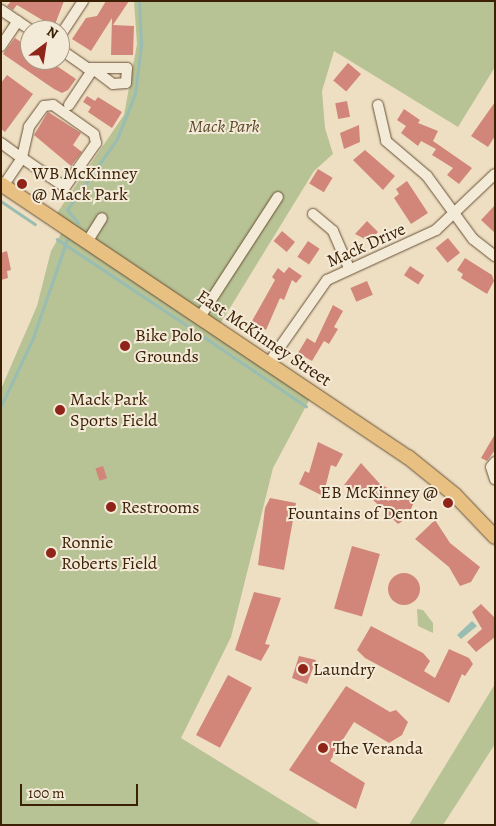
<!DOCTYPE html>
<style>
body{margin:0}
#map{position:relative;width:496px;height:826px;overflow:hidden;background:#eedfc3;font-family:Alegreya,serif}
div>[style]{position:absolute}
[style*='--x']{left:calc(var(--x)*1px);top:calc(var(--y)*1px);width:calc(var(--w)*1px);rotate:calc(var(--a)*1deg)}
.green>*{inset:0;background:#b7c295}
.water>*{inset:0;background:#99bdb2}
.stream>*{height:2.5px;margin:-1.25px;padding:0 1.25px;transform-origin:1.25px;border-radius:1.25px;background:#99bdb2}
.building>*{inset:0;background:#d18679;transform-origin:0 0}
.round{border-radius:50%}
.roads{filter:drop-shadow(0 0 1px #685034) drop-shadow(0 0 1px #685034)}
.minor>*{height:10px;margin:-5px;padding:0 5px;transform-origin:5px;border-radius:5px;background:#f4ead8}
.major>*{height:14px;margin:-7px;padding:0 7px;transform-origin:7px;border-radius:7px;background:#e7c082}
.dots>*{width:14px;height:14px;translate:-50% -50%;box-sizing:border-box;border:2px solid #f4ead8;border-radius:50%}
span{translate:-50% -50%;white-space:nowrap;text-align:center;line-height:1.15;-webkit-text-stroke:4px #f4ead8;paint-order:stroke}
.park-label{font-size:18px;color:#5a4829;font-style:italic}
.poi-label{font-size:18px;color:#3b2005}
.left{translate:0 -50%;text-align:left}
.right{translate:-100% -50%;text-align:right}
.street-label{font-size:18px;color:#3b2005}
.frame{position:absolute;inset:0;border:2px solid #3b2005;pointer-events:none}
.north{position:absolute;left:20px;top:20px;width:50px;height:50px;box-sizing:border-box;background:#f4ead8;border:1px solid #aa9984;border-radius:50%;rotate:31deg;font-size:14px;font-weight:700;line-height:20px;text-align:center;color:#3b2005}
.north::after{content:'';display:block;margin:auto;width:18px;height:22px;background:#8f2418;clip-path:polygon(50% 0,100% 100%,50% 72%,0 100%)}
.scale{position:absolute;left:20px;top:784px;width:118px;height:22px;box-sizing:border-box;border:2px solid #3b2005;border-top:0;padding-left:6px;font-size:15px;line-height:18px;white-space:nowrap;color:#3b2005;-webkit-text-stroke:4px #f4ead8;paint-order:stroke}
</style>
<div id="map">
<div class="green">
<i style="clip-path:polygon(134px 1px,495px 1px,495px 67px,458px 127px,334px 51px,322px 91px,325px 128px,333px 154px,314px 171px,217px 329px,313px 393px,273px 468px,231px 637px,181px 738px,322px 825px,1px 825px,1px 389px,37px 306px,51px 251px,65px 227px,57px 213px,124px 115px,137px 44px)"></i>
<i style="clip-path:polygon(417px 609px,423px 610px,433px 623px,433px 633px,418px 626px)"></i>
<i style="clip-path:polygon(495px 684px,495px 744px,443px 825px,409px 825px)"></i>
</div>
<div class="water">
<i style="clip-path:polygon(472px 621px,477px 626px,461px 639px,457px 635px)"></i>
</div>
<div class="stream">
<i style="--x:1;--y:201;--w:41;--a:34.1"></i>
<i style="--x:78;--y:223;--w:17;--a:-130"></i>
<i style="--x:67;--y:210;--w:87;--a:-54.8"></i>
<i style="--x:117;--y:139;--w:48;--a:-68.2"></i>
<i style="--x:135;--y:94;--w:48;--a:-82.9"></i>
<i style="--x:141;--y:46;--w:45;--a:-92.5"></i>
<i style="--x:57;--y:239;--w:157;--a:33.6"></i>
<i style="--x:197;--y:332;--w:132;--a:34.2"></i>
<i style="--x:1;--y:406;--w:75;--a:-64.8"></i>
<i style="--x:33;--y:338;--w:104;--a:-70.9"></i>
</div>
<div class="building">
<i style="clip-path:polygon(11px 1px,64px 1px,54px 27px,17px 5px,13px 10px,7px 6px)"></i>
<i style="clip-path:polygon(106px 1px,129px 1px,113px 25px,134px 26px,133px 55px,111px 55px,112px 18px,91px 51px,72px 39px,86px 18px,97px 16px)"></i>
<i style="clip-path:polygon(15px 38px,30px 48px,30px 60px,48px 60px,76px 79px,68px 90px,62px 93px,54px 89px,3px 54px)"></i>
<i style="left:348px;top:63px;width:17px;height:23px;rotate:40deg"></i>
<i style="clip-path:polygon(7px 75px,33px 94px,5px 132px,1px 129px,1px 83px)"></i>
<i style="clip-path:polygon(87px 96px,95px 101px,98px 97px,122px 112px,112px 128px,88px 112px,91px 107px,83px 102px)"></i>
<i style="left:347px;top:101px;width:16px;height:12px;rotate:79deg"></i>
<i style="clip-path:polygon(495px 102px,495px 136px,488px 147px,471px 136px)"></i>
<i style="clip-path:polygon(404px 109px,420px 120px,418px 123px,438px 131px,433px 141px,472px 168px,459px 184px,447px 175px,453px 168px,432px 155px,436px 149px,421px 141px,418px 146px,401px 133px,406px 126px,397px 120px)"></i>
<i style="clip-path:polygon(48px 112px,81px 133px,73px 145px,82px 152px,71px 166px,34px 135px)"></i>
<i style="clip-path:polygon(359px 125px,360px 142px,344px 149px,340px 133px)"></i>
<i style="clip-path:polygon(365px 150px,395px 176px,383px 190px,353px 160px)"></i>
<i style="left:318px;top:169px;width:17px;height:17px;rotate:31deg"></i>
<i style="clip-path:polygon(407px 181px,428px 213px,411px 224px,394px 198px,399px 194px,396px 189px)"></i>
<i style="clip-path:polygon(495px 205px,495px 233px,481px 220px)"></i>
<i style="clip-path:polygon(367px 221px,378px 232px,369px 241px,355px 234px)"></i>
<i style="left:282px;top:231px;width:17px;height:13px;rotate:40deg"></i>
<i style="left:448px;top:238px;width:19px;height:16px;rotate:51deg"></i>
<i style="left:308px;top:241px;width:14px;height:19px;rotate:34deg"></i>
<i style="clip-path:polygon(7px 251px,11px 270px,7px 271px,8px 278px,1px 280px,1px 253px)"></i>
<i style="clip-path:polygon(465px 258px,492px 275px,494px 281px,487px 294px,461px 278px,463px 274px,457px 270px)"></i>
<i style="left:410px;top:266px;width:17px;height:11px;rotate:33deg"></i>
<i style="clip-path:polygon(289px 267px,302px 276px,296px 283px,292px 280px,284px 300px,280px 298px,266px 330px,252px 321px,275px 280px,272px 277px,278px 268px,284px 273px)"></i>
<i style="left:367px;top:281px;width:15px;height:18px;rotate:67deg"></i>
<i style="clip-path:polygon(333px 305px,343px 311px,334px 327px,338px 329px,329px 344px,324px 341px,312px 361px,298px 353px,307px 338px,315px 343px)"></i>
<i style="clip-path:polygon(495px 434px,495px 450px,487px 461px,481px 458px)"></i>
<i style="clip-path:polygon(318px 442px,343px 454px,336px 467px,331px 465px,323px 496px,299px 484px,305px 471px,309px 473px)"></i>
<i style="clip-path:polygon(361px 463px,380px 484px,414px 502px,407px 518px,398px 524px,372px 499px,344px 485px)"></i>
<i style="left:103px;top:466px;width:13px;height:8px;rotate:72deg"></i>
<i style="clip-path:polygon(270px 498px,296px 503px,284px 570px,258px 565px,265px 508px)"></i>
<i style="left:110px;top:500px;width:10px;height:9px;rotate:37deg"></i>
<i style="clip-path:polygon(435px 520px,450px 543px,480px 567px,471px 582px,460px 586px,449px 567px,415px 539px)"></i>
<i style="left:352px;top:546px;width:29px;height:65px;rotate:16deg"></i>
<i class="round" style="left:388px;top:573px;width:32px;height:32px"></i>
<i style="clip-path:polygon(254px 592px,281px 598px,265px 644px,270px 645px,261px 661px,235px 650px)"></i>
<i style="clip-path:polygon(481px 604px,495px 618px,495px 637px,476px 652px,467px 642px,482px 629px,472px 612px)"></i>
<i style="clip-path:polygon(371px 626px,423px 653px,430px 661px,424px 671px,435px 678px,449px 649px,469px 658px,473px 664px,465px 676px,462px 674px,449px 703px,365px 658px,357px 650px)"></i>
<i style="clip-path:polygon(299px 656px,316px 660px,307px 684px,292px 678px)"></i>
<i style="left:228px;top:675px;width:27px;height:68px;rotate:28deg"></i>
<i style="clip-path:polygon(346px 686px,390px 712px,396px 710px,408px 722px,402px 735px,389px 743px,354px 722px,342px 741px,330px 761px,365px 783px,356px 809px,289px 770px)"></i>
</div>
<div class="roads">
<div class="minor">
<i style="--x:1;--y:10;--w:36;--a:34"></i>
<i style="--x:60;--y:36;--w:42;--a:-56.7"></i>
<i style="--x:1;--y:46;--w:30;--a:-56"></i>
<i style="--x:60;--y:49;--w:33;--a:35"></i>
<i style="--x:87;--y:68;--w:40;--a:0"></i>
<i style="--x:127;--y:68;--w:15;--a:94"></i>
<i style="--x:126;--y:83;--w:13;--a:176"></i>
<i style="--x:113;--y:84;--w:25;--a:-143"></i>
<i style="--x:69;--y:105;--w:43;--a:-56.3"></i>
<i style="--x:378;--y:105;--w:37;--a:77"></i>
<i style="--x:386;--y:141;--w:54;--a:40.5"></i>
<i style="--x:427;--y:176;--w:78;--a:53.9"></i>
<i style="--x:473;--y:239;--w:28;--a:38"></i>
<i style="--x:1;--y:143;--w:26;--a:36"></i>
<i style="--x:22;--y:158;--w:52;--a:34"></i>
<i style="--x:65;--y:187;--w:54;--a:-54.8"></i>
<i style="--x:96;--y:143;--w:9;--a:-103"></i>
<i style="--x:94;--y:134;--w:50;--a:-144.7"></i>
<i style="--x:53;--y:105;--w:9;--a:174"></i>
<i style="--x:44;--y:106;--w:26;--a:126"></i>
<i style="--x:29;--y:127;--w:32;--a:103"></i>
<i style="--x:22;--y:158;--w:32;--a:124"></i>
<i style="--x:313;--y:214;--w:26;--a:40"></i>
<i style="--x:333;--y:231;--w:40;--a:66.6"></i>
<i style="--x:87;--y:242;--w:28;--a:-58"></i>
<i style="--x:200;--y:317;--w:143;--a:-57"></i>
<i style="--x:268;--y:364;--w:103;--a:-54.9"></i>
<i style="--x:327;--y:280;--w:120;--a:-24.6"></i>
<i style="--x:436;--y:230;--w:81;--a:-43.5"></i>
<i style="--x:495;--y:462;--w:6;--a:129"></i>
<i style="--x:491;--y:467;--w:13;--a:72"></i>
</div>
<div class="major">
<i style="--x:1;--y:184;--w:490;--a:33.9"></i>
<i style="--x:408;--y:457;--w:60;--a:39"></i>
<i style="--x:455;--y:495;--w:58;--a:46.4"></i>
</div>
</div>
<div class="dots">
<i style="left:22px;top:184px;background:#8f2418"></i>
<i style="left:125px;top:346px;background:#8f2418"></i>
<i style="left:60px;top:410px;background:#8f2418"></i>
<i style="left:448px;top:503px;background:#8f2418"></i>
<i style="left:111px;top:507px;background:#8f2418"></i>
<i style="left:51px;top:553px;background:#8f2418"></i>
<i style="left:303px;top:669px;background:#8f2418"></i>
<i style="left:323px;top:748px;background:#8f2418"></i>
</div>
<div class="park-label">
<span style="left:224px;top:126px">Mack Park</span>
</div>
<div class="poi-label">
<span class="left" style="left:32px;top:184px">WB McKinney<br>@ Mack Park</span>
<span class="left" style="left:135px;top:346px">Bike Polo<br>Grounds</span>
<span class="left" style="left:70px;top:410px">Mack Park<br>Sports Field</span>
<span class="right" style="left:438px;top:503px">EB McKinney @<br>Fountains of Denton</span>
<span class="left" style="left:121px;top:507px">Restrooms</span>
<span class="left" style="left:61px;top:553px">Ronnie<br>Roberts Field</span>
<span class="left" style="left:313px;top:669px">Laundry</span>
<span class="left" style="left:333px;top:748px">The Veranda</span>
</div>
<div class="street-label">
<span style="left:366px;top:245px;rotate:-24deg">Mack Drive</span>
<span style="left:264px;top:338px;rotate:34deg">East McKinney Street</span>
</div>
<div class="frame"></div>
<div class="north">N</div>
<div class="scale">100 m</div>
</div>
